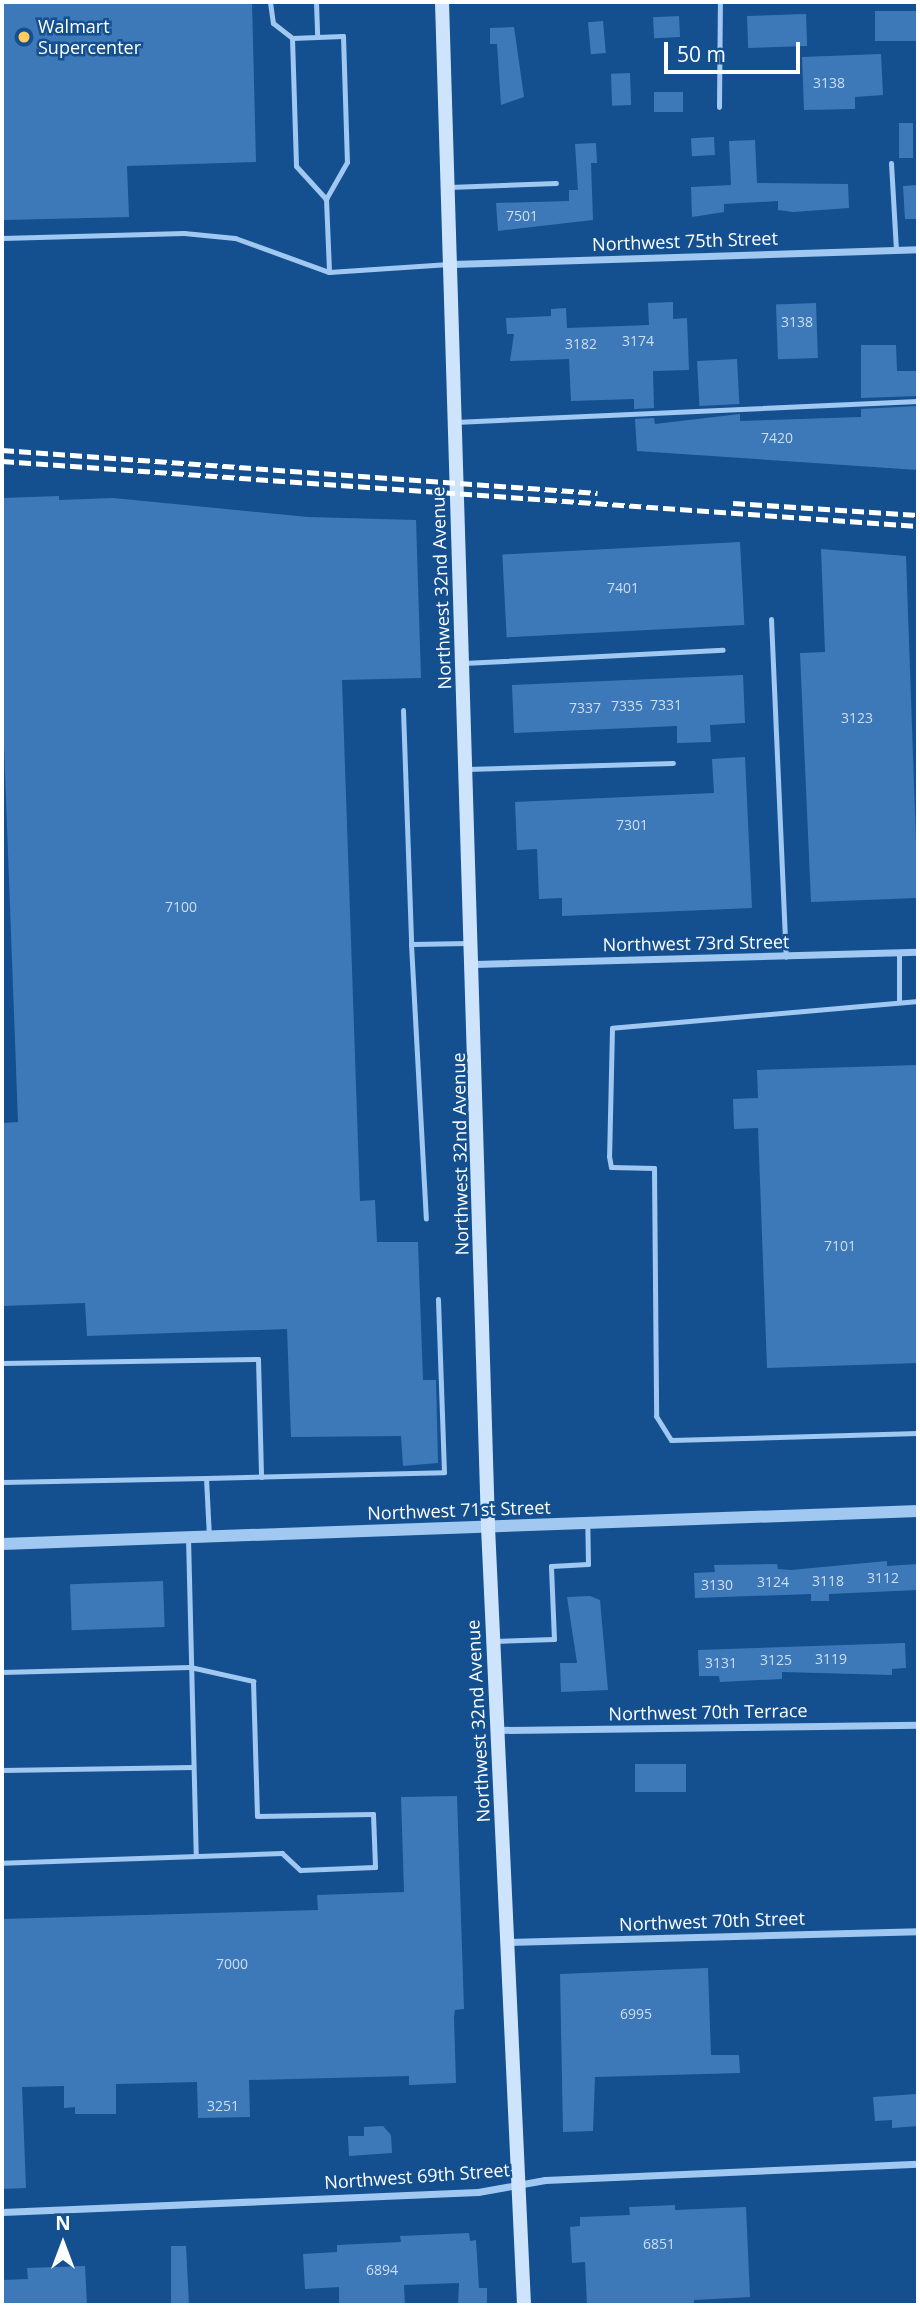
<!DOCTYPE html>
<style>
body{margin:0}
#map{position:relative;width:920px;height:2307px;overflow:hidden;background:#145090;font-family:"Open Sans",sans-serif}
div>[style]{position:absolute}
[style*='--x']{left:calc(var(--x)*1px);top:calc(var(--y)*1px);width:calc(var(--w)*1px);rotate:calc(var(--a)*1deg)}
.building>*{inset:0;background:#3d79b9;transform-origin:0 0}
.service>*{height:5px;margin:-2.5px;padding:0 2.5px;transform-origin:2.5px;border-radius:2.5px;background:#a0c8f1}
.minor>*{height:7px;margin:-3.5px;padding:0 3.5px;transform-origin:3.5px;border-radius:3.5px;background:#a0c8f1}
.tertiary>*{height:12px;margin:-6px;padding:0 6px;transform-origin:6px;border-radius:6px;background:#a0c8f1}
.secondary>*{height:14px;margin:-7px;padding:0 7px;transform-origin:7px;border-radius:7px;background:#cee4fc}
.rail>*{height:5px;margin-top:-2.5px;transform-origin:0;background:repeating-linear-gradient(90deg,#fff 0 12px,transparent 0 17px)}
.dots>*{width:19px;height:19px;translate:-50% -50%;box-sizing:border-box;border:4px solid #145090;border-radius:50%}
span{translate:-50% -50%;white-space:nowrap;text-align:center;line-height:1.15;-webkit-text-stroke:5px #145090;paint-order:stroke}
.number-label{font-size:14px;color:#cedeee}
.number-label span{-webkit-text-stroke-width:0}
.poi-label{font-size:18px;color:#fff}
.left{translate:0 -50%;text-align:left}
.street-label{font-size:18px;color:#fff}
.frame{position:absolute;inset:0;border:4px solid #fff;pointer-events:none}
.north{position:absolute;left:28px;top:2209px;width:70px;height:70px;-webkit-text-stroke:5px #145090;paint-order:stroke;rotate:0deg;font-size:19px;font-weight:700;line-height:28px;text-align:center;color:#fff}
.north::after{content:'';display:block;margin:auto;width:24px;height:32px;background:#fff;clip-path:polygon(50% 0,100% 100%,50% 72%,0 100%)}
.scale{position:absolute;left:664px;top:42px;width:136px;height:32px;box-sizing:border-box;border:4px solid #fff;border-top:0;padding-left:9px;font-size:21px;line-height:24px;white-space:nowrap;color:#fff;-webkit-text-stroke:5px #145090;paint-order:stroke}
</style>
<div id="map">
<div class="building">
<i style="clip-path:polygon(2px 2px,252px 2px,256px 162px,127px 166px,129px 217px,4px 220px)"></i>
<i style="left:918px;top:11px;width:30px;height:43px;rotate:90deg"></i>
<i style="left:806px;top:14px;width:32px;height:59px;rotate:88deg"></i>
<i style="left:679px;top:16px;width:21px;height:26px;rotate:87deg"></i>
<i style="left:603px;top:21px;width:32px;height:15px;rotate:85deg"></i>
<i style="clip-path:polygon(514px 27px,524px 97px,501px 105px,497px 44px,490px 44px,490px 28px)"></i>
<i style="clip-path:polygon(881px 54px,883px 95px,855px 97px,855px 109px,804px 110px,802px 57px)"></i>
<i style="left:630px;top:73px;width:32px;height:19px;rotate:88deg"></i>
<i style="left:683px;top:92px;width:20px;height:29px;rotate:90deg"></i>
<i style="left:899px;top:123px;width:14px;height:35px"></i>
<i style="left:714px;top:137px;width:18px;height:23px;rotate:87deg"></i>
<i style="clip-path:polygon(755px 140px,757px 183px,848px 184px,849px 208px,793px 212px,778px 210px,778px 201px,724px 204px,724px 212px,692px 217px,691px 187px,731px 185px,729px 141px)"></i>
<i style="clip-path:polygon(596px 143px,597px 163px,591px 163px,593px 220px,498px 231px,496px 203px,569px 201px,569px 190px,578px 190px,575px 144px)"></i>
<i style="clip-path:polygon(918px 185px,918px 219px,905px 219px,903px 186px)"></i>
<i style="clip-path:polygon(673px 302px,673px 319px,687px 318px,689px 370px,653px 371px,654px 408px,634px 409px,634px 399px,571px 401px,569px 359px,510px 361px,514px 334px,507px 334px,506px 318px,551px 316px,551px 309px,566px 308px,567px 328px,649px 325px,648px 303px)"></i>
<i style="left:816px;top:303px;width:55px;height:40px;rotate:88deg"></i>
<i style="clip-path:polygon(861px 345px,896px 345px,897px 371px,918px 371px,918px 396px,861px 398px)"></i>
<i style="left:737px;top:359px;width:45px;height:40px;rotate:87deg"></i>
<i style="clip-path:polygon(918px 406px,918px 470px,637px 451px,635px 419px,654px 418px,655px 424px,740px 414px,740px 421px,861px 417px,861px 409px)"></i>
<i style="clip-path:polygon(59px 496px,59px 500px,113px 498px,308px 517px,416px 520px,421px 678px,342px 680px,360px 1201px,375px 1200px,377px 1242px,418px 1242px,423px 1380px,436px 1380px,438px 1463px,403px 1466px,401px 1436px,291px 1437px,287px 1329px,87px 1336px,85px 1303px,2px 1306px,2px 1123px,18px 1122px,2px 691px,2px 498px)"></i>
<i style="left:740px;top:542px;width:83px;height:238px;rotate:87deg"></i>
<i style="clip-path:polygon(821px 549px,906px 556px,918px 898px,811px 902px,800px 653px,825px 652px)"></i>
<i style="clip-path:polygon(743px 675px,745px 723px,710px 725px,711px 742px,677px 743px,677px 726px,514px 733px,512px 685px)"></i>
<i style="clip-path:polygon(745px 757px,752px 908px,562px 916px,562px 898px,539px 899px,537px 849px,517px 850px,515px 802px,714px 793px,712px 759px)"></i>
<i style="clip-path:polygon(918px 1065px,918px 1363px,767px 1368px,758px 1128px,734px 1129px,733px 1099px,758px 1098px,757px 1070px)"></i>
<i style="clip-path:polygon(887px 1561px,887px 1566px,918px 1564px,918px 1590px,829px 1594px,829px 1601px,811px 1601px,811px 1594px,695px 1598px,694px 1573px,715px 1572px,714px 1565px,777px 1564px,778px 1569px,791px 1570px)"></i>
<i style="left:163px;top:1581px;width:46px;height:93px;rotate:88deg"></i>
<i style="clip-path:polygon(590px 1596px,600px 1600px,608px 1690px,561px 1692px,560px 1663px,577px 1663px,567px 1597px)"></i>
<i style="clip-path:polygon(905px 1643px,906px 1668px,892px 1669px,892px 1675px,782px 1672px,782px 1679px,720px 1682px,719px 1676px,699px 1676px,698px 1650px)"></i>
<i style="left:635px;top:1764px;width:51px;height:28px"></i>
<i style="clip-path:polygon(457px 1796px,464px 2009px,455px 2010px,454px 2017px,456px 2083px,409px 2085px,409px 2076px,249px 2080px,250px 2117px,198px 2118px,197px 2082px,116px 2084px,116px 2114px,75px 2114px,75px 2107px,64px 2108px,64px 2086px,22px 2087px,26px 2188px,2px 2189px,2px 1919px,318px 1910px,317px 1895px,404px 1892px,401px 1797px)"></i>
<i style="clip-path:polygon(708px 1968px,711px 2055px,739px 2055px,740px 2073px,595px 2077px,593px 2131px,563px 2132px,560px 1974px)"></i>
<i style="clip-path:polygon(916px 2094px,918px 2126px,892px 2128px,892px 2120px,875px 2121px,873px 2097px)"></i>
<i style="clip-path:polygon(383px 2126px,391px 2135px,392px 2153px,349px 2156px,348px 2136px,364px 2136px,364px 2127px)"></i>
<i style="clip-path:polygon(675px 2205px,675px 2210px,746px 2207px,750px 2297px,694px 2300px,694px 2305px,587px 2305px,585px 2262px,572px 2263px,570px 2227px,580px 2226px,580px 2217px,630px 2215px,629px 2207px)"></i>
<i style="clip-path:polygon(469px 2233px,470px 2241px,476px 2240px,479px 2288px,487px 2288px,487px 2305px,458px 2305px,459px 2283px,404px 2285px,405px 2305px,339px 2305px,339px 2287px,305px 2289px,303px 2254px,337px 2252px,337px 2245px,401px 2242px,400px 2236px)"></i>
<i style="clip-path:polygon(171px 2246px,186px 2246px,189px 2305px,171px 2305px)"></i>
<i style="clip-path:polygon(85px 2266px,87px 2305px,2px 2305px,2px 2280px,28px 2279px,27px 2268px)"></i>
</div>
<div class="service">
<i style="--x:270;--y:2;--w:21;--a:82"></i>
<i style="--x:273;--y:23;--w:24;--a:38"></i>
<i style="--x:292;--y:38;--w:51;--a:-2.2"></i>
<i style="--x:343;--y:36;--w:126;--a:88.2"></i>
<i style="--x:347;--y:162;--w:43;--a:119.6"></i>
<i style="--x:326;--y:199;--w:73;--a:87.6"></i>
<i style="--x:316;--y:2;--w:35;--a:88"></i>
<i style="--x:292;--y:38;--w:128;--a:88.2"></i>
<i style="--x:296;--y:166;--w:45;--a:47.7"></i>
<i style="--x:719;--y:107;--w:105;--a:-89.5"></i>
<i style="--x:891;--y:163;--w:87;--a:86.7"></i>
<i style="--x:449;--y:187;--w:107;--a:-2.1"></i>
<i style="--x:2;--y:238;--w:182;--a:-1.6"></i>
<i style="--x:184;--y:233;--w:51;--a:5.6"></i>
<i style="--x:235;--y:238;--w:100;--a:19.9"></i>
<i style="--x:329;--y:272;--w:120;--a:-3.8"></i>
<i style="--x:455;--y:422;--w:463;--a:-2.6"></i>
<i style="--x:771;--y:619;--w:338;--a:87.5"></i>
<i style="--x:463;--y:663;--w:260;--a:-2.9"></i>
<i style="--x:403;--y:710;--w:234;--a:88"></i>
<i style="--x:411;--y:944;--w:57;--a:-1"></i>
<i style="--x:467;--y:769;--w:206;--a:-1.7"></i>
<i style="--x:411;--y:944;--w:275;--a:86.9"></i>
<i style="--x:918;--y:1001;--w:307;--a:175"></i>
<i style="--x:612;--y:1028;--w:128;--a:91.3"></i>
<i style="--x:609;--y:1156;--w:11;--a:80"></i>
<i style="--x:611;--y:1167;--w:43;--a:1.3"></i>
<i style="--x:654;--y:1168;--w:248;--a:89.5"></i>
<i style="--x:656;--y:1416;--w:28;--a:58"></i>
<i style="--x:671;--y:1440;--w:247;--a:-1.6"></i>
<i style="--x:899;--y:1002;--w:50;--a:-90"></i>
<i style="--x:2;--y:1363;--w:256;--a:-0.9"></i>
<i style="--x:258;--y:1359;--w:118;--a:88.5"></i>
<i style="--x:2;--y:1482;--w:204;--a:-1.1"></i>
<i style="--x:188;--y:1537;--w:319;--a:88.6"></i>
<i style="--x:209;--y:1537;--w:59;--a:-92.9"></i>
<i style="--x:206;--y:1478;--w:238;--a:-1.4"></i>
<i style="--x:444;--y:1472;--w:173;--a:-92"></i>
<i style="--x:493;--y:1641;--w:61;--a:-1.9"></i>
<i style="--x:554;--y:1639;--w:73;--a:-92.4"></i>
<i style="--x:551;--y:1566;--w:37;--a:-3"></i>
<i style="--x:588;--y:1564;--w:39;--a:-91"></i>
<i style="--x:2;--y:1672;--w:188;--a:-1.5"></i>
<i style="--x:190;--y:1667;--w:65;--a:12.5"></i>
<i style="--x:253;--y:1681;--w:135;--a:88.3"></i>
<i style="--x:257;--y:1816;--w:116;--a:-1"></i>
<i style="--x:373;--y:1814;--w:53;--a:87.8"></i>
<i style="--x:375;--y:1867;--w:75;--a:177.7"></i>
<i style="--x:300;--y:1870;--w:25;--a:-137"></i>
<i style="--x:282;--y:1853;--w:280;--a:178"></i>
<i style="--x:2;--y:1770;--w:191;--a:-0.9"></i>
</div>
<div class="minor">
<i style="--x:452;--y:264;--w:466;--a:-1.8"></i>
<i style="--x:475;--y:964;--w:443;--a:-1.6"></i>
<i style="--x:498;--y:1730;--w:420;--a:-0.7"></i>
<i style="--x:507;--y:1942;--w:411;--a:-1.5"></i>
<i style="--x:2;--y:2212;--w:476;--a:-2.4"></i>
<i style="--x:478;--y:2192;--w:68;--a:-10.2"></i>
<i style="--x:545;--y:2180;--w:373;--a:-2.5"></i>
</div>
<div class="tertiary">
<i style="--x:2;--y:1544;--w:917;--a:-2.06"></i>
</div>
<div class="secondary">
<i style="--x:442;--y:2;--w:1526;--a:88.27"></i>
<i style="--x:488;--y:1527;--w:779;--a:87.35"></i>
</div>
<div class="rail">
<i style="--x:2;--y:450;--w:597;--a:4.13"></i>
<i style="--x:2;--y:461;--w:918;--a:4.06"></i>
<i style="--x:733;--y:503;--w:185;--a:3.7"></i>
</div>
<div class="dots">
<i style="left:24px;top:37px;background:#ffca60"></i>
</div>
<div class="number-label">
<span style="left:829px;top:83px">3138</span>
<span style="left:522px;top:216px">7501</span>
<span style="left:797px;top:322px">3138</span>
<span style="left:638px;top:341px">3174</span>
<span style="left:581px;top:344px">3182</span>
<span style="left:777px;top:438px">7420</span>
<span style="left:623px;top:588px">7401</span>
<span style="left:666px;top:705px">7331</span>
<span style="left:627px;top:706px">7335</span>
<span style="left:585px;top:708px">7337</span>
<span style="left:857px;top:718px">3123</span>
<span style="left:632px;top:825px">7301</span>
<span style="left:181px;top:907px">7100</span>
<span style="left:840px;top:1246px">7101</span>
<span style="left:883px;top:1578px">3112</span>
<span style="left:828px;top:1581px">3118</span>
<span style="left:773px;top:1582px">3124</span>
<span style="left:717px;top:1585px">3130</span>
<span style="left:831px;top:1659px">3119</span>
<span style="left:776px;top:1660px">3125</span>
<span style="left:721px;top:1663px">3131</span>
<span style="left:232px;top:1964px">7000</span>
<span style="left:636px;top:2014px">6995</span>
<span style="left:223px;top:2106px">3251</span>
<span style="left:659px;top:2244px">6851</span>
<span style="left:382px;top:2270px">6894</span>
</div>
<div class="poi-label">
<span class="left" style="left:38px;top:37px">Walmart<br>Supercenter</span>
</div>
<div class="street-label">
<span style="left:685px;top:241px;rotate:-2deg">Northwest 75th Street</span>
<span style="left:441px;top:588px;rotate:-92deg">Northwest 32nd Avenue</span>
<span style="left:696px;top:943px;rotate:-1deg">Northwest 73rd Street</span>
<span style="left:460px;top:1154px;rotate:-91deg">Northwest 32nd Avenue</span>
<span style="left:459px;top:1510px;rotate:-2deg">Northwest 71st Street</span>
<span style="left:708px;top:1712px;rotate:-1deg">Northwest 70th Terrace</span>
<span style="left:478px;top:1721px;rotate:-93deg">Northwest 32nd Avenue</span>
<span style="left:712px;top:1921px;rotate:-2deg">Northwest 70th Street</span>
<span style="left:417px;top:2176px;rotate:-4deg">Northwest 69th Street</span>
</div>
<div class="frame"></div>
<div class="north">N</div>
<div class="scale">50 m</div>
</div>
